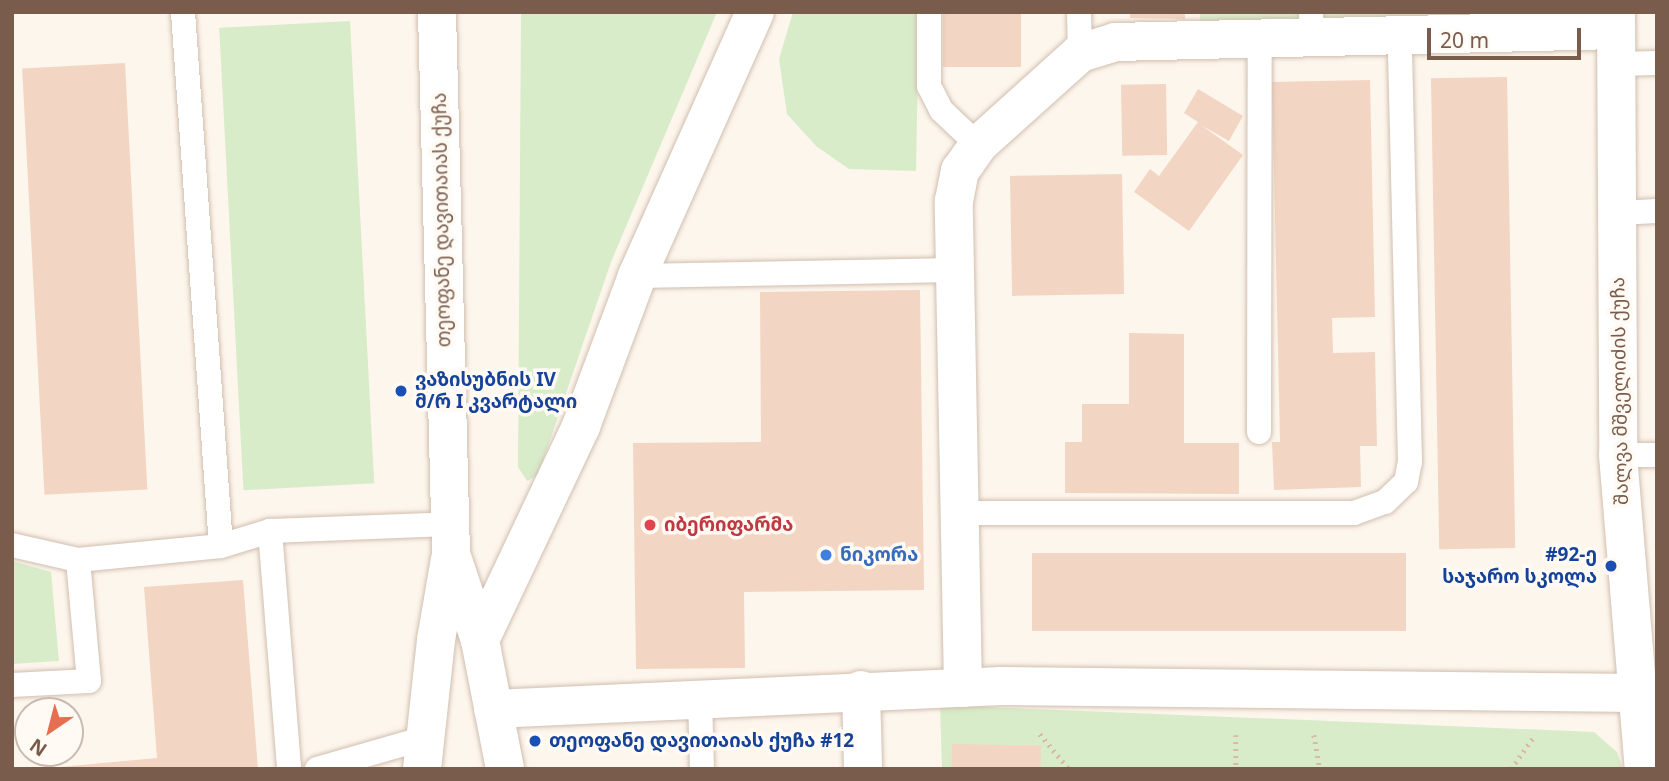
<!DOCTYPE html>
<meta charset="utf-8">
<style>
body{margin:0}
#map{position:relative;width:1669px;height:781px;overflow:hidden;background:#fdf6ec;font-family:"Noto Sans","Noto Sans Georgian",sans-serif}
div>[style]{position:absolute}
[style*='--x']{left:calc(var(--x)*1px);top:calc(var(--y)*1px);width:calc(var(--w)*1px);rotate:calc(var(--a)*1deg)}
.green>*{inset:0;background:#d8ecc9;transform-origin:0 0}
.building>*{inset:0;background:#f3d5c3;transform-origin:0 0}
.path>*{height:4.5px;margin-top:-2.25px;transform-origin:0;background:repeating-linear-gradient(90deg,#d9b8a5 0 2px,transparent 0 7px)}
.roads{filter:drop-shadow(0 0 2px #d1beb0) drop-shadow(0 0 2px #d1beb0)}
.lane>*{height:24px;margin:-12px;padding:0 12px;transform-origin:12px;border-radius:12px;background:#fff}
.street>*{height:38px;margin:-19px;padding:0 19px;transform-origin:19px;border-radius:19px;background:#fff}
.secondary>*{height:38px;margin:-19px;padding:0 19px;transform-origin:19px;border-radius:19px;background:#fff}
.dots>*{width:19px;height:19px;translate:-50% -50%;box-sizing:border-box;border:4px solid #fffaf3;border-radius:50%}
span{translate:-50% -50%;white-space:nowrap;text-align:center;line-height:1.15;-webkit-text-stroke:7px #fffaf3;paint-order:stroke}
.street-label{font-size:19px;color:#7a5c4d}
.transit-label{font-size:19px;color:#164399;font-weight:700}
.left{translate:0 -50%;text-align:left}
.right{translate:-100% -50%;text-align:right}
.health-label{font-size:19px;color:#be3a42;font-weight:700}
.shop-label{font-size:19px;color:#366cbe;font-weight:700}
.frame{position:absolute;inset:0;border:14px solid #7a5c4d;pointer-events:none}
.north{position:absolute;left:14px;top:697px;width:70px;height:70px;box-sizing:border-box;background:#fffaf3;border:2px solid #cabbb1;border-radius:50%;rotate:215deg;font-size:19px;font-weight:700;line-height:28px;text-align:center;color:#7a5c4d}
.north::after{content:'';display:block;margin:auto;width:24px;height:32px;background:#e76f51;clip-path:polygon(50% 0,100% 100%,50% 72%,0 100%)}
.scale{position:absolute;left:1427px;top:28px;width:154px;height:32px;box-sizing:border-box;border:4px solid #7a5c4d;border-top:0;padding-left:9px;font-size:21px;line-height:24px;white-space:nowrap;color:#7a5c4d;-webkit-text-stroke:5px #fffaf3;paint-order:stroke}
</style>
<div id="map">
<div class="green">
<i style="clip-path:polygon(521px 12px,717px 12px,611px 262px,538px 475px,527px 481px,518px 467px)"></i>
<i style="clip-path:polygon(793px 12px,919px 12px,916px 171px,849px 169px,816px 146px,787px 114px,779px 59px)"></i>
<i style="clip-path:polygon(1200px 12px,1534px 12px,1200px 24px)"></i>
<i style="left:350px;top:21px;width:463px;height:131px;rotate:87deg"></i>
<i style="clip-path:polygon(12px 561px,51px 572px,59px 661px,12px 664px)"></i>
<i style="clip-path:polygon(940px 705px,1594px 732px,1617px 752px,1623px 769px,942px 769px)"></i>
</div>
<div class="building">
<i style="left:943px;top:12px;width:78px;height:55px"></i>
<i style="clip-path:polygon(1130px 12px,1185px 12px,1185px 19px,1130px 18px)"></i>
<i style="left:125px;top:63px;width:427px;height:103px;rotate:87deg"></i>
<i style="left:1507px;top:77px;width:471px;height:76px;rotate:89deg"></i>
<i style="clip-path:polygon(1370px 80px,1375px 317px,1332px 318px,1333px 353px,1375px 352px,1377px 446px,1360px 446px,1361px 487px,1274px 490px,1272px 442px,1280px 442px,1272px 82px)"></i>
<i style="left:1166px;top:84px;width:71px;height:45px;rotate:89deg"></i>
<i style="clip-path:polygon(1198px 89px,1243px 116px,1229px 141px,1201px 125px,1243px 155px,1189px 231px,1134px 192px,1150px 169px,1159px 176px,1198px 122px,1184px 113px)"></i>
<i style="left:1122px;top:174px;width:120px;height:112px;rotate:89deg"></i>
<i style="clip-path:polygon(920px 290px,924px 590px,744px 592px,745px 668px,636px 669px,633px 443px,761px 442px,760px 292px)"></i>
<i style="clip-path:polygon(1129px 333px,1184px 334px,1184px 443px,1239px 443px,1239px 494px,1065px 493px,1065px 442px,1082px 442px,1082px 404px,1129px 404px)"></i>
<i style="left:1406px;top:553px;width:78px;height:374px;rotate:90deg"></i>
<i style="clip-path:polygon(243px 580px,258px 769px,38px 769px,157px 758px,144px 587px)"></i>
<i style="left:952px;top:744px;width:89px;height:25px;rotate:1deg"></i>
</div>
<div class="path">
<i style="--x:1040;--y:734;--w:45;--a:50.4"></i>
<i style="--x:1236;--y:735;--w:34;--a:90"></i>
<i style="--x:1314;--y:735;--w:35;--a:80"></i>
<i style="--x:1511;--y:769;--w:38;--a:-55"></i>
</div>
<div class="roads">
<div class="lane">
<i style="--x:183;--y:12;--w:535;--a:85.93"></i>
<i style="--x:929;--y:12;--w:74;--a:90"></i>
<i style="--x:929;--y:86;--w:27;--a:63"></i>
<i style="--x:941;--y:110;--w:51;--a:43.4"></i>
<i style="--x:1079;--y:12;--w:41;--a:88.6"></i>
<i style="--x:1311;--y:12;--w:26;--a:88"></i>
<i style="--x:1617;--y:64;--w:40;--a:-1.4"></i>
<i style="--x:1617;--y:213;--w:40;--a:-2.9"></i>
<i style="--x:637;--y:276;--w:319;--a:-1.1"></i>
<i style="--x:1259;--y:432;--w:392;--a:-89.9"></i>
<i style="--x:1618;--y:455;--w:39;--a:0"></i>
<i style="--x:960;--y:513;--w:394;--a:0"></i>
<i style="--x:1354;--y:513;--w:33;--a:-20"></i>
<i style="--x:1385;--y:502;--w:29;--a:-44"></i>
<i style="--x:1406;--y:482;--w:21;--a:-79"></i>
<i style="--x:1410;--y:461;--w:424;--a:-91.4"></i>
<i style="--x:270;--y:531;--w:239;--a:85.4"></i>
<i style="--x:12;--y:545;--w:68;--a:12.8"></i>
<i style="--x:12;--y:685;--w:77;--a:-3"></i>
<i style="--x:89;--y:681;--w:121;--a:-95.2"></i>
<i style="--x:78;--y:560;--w:144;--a:-5.6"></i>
<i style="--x:221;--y:546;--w:51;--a:-17"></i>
<i style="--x:270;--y:531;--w:179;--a:-2.2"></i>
<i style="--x:700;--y:698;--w:71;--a:88.4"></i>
<i style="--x:317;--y:769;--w:112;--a:-16"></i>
</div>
<div class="street">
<i style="--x:1616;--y:12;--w:443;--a:89.7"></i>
<i style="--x:1618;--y:455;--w:315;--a:85.3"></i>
<i style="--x:480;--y:640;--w:237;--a:-64.7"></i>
<i style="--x:581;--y:426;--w:160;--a:-69.5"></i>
<i style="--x:637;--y:276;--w:289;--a:-65.9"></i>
<i style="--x:963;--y:688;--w:487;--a:-91.1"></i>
<i style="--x:954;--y:201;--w:31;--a:-79"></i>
<i style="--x:960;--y:171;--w:32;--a:-55"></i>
<i style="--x:978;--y:145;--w:137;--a:-42"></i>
<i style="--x:1080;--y:53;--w:37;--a:-17"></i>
<i style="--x:1115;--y:42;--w:501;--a:-1.37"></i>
<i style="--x:861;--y:690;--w:79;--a:88.5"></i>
<i style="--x:493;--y:709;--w:509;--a:-2.59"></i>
<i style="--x:1001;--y:686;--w:637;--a:0.63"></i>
</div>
<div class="secondary">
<i style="--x:437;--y:12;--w:542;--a:88.52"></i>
<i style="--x:451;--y:554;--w:91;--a:71.4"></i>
<i style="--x:480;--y:640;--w:131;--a:79"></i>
<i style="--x:422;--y:769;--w:130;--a:-83.8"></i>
<i style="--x:436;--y:640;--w:82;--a:-80.2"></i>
</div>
</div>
<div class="dots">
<i style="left:401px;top:391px;background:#1a4fb4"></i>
<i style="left:650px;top:525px;background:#e0444e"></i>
<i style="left:826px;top:555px;background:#3f7fe0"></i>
<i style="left:1611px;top:566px;background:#1a4fb4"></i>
<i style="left:535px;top:741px;background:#1a4fb4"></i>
</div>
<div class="street-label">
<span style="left:442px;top:220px;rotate:-91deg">თეოფანე დავითაიას ქუჩა</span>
<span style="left:1620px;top:391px;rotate:-91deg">შალვა მშველიძის ქუჩა</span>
</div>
<div class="transit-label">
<span class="left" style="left:415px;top:391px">ვაზისუბნის IV<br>მ/რ I კვარტალი</span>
<span class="right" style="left:1597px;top:566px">#92-ე<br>საჯარო სკოლა</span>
<span class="left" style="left:549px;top:741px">თეოფანე დავითაიას ქუჩა #12</span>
</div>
<div class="health-label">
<span class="left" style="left:664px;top:525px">იბერიფარმა</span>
</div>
<div class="shop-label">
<span class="left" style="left:840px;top:555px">ნიკორა</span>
</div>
<div class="frame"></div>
<div class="north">N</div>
<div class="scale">20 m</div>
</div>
